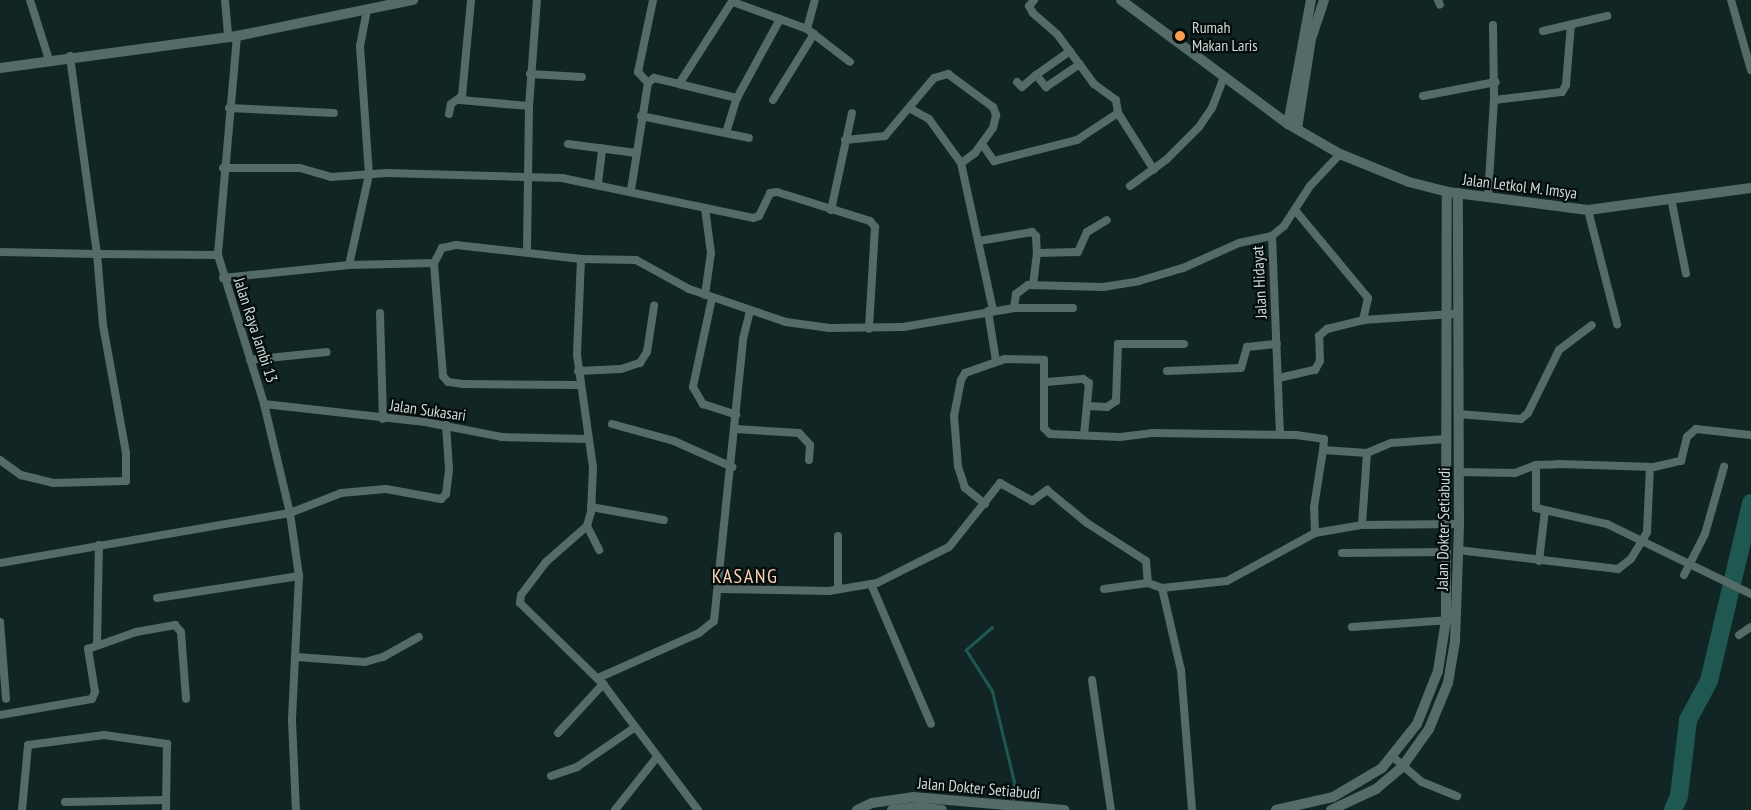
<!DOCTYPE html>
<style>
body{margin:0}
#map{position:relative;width:1751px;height:810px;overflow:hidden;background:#112624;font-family:"PT Sans Narrow",sans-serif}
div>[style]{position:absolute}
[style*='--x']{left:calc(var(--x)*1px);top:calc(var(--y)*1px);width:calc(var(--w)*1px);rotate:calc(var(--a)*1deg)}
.stream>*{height:3px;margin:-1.5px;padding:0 1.5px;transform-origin:1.5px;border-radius:1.5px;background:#1f5851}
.river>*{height:18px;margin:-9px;padding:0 9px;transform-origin:9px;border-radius:9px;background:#1f5851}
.minor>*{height:8px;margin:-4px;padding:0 4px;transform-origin:4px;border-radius:4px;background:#546b67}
.tertiary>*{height:10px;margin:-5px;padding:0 5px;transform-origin:5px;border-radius:5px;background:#546b67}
.dots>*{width:16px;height:16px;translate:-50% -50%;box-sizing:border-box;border:3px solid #050d0c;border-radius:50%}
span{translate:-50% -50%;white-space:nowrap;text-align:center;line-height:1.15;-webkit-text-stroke:4.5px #050d0c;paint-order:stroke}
.poi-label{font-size:16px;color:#cedbd8}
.left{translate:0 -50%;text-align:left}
.street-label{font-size:16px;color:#cedbd8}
.quarter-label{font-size:20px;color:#fbd2b6;letter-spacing:1.5px}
</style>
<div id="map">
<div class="stream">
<i style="--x:992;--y:627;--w:35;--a:139"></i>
<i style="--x:966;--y:650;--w:49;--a:57.6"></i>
<i style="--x:992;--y:691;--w:94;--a:76.4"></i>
<i style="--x:1014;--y:782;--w:22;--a:93"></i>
</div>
<div class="river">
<i style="--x:1673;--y:810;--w:15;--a:-67"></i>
<i style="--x:1679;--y:796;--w:77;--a:-83.2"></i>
<i style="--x:1688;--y:720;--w:44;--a:-61.7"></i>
<i style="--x:1709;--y:681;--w:183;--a:-76.7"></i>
</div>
<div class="minor">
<i style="--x:30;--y:0;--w:63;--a:72.4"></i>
<i style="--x:225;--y:0;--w:37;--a:85"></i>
<i style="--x:1438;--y:0;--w:5;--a:68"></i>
<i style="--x:1731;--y:0;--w:73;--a:74.1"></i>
<i style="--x:733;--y:2;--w:79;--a:20"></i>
<i style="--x:807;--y:29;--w:54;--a:37.5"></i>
<i style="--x:1493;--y:25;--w:75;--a:89.2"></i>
<i style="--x:807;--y:29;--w:30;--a:-75"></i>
<i style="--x:1543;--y:31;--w:66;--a:-13.2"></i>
<i style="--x:237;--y:36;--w:220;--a:95"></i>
<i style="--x:218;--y:255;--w:156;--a:72.8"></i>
<i style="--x:264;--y:404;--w:112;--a:76.6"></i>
<i style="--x:290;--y:513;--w:64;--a:81.9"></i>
<i style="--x:299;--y:576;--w:144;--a:92.8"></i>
<i style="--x:292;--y:720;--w:90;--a:87.5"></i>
<i style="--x:1070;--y:51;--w:42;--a:144.8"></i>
<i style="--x:1036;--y:75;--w:16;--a:50"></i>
<i style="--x:1046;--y:87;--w:41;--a:-34.1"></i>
<i style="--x:530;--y:74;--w:52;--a:3.3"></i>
<i style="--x:1017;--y:82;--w:7;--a:45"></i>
<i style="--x:1022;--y:87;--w:18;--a:-41"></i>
<i style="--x:648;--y:83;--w:15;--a:-132"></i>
<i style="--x:638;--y:72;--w:74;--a:-78.2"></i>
<i style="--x:679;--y:84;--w:60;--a:13.6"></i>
<i style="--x:1423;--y:96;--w:74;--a:-10.9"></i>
<i style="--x:460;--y:100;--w:69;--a:5"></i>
<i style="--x:773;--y:100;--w:78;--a:-58.2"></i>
<i style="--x:229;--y:108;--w:105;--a:2.7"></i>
<i style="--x:911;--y:109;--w:21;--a:29"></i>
<i style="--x:929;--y:119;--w:54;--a:54"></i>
<i style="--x:961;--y:163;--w:150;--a:77.7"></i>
<i style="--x:1118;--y:113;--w:67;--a:57.7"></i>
<i style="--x:449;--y:114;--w:10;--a:-79"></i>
<i style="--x:451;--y:104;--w:14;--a:-36"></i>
<i style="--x:462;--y:96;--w:96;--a:-84.6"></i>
<i style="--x:641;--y:116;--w:110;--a:11.5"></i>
<i style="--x:726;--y:133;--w:37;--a:-73"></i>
<i style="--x:737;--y:98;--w:90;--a:-61.4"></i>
<i style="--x:845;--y:140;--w:40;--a:-5.7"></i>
<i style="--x:885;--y:136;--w:76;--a:-49.8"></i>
<i style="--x:934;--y:78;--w:15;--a:-16"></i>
<i style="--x:948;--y:74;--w:56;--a:36.3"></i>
<i style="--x:993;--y:107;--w:9;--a:69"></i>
<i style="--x:996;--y:115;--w:13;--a:103"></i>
<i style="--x:993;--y:128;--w:31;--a:126"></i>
<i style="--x:975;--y:153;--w:17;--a:144"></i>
<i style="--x:568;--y:144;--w:69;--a:7.5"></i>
<i style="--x:982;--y:144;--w:21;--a:55"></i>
<i style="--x:994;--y:161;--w:86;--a:-14.2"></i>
<i style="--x:1077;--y:140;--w:49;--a:-33.4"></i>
<i style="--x:1118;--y:113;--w:13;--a:-99"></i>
<i style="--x:1116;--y:100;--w:27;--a:-144"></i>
<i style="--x:1094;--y:84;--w:62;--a:-126.5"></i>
<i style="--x:1057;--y:34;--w:32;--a:-139"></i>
<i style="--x:1033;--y:13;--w:8;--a:-120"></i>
<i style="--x:1029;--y:6;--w:8;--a:-50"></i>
<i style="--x:223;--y:168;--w:77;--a:0"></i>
<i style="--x:300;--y:168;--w:32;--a:16"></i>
<i style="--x:331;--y:177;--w:56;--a:-4.1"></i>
<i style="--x:387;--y:173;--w:175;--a:1.6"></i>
<i style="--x:562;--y:178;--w:195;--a:11.8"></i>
<i style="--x:753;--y:218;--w:6;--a:-18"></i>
<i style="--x:759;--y:216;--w:25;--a:-64"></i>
<i style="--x:770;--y:193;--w:7;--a:-8"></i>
<i style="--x:777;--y:192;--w:97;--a:17.3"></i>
<i style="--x:870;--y:221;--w:8;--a:50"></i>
<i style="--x:875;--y:227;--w:102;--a:93.4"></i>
<i style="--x:598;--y:183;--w:35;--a:-83"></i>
<i style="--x:1130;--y:186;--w:46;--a:-36.1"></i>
<i style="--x:1167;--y:159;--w:45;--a:-45"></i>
<i style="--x:1199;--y:127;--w:23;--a:-56"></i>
<i style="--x:1212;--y:108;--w:31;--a:-69"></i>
<i style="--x:631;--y:190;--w:108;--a:-81"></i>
<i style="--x:648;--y:83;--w:8;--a:-40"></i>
<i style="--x:654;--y:78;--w:26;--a:13"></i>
<i style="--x:679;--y:84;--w:100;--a:-57.3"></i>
<i style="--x:1488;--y:197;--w:97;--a:-86.5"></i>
<i style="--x:1494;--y:100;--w:68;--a:-6.7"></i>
<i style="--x:1562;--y:92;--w:8;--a:-60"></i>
<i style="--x:1566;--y:85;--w:61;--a:-85.3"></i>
<i style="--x:1671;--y:198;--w:77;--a:78.8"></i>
<i style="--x:831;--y:210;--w:99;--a:-77.8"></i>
<i style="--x:1295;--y:210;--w:114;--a:50.3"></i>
<i style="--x:1368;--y:298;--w:23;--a:103"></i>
<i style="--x:1588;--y:210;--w:118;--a:75.7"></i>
<i style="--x:1272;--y:236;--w:198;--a:87.7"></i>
<i style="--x:979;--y:241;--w:54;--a:-9.6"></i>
<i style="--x:1032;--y:232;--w:6;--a:45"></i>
<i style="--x:1036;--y:236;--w:17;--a:87"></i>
<i style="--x:1037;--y:253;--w:32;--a:97"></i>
<i style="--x:527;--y:250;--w:144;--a:-89.2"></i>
<i style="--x:529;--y:106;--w:106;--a:-85.7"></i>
<i style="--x:0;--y:252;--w:97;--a:1.2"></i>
<i style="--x:97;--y:254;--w:200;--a:-97.8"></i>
<i style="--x:1037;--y:253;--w:41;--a:-1.4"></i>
<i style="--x:1078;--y:252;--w:22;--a:-66"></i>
<i style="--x:1087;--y:232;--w:23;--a:-31"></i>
<i style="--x:581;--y:259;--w:96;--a:92.4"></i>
<i style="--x:577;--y:355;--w:113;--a:81.9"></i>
<i style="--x:593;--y:467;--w:45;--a:92.5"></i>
<i style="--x:591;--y:512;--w:15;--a:106"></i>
<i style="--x:587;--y:526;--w:55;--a:138.7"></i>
<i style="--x:546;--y:562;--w:41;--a:127.1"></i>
<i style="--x:521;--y:595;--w:8;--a:97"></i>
<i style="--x:520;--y:603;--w:116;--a:44.3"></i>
<i style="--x:603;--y:684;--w:158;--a:53"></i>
<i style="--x:349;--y:265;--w:92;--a:-77.5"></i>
<i style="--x:369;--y:175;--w:129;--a:-94"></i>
<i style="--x:360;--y:46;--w:37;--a:-79"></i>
<i style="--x:223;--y:278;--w:127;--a:-5.9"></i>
<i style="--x:349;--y:265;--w:85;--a:-1.3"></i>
<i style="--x:705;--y:295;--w:42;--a:-81.9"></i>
<i style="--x:711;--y:253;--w:45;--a:-97.6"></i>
<i style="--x:712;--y:298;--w:91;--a:102.1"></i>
<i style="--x:693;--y:387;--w:20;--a:60"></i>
<i style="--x:703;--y:404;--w:35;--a:18"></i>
<i style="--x:1014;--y:308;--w:59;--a:0"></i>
<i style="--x:988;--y:311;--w:51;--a:80.9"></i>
<i style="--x:380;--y:313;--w:106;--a:88.4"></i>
<i style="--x:250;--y:360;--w:77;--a:-5.9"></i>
<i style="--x:578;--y:371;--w:43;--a:-2.7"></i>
<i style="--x:621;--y:369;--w:20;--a:-18"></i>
<i style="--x:640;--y:363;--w:13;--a:-58"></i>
<i style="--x:647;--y:352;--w:47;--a:-81.3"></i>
<i style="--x:1167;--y:371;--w:74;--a:-2.3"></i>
<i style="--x:1241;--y:368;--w:22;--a:-74"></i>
<i style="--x:1247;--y:347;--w:30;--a:-6"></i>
<i style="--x:1279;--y:378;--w:37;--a:-13"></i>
<i style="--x:1315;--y:370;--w:10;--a:-61"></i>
<i style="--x:1320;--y:361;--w:25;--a:-92"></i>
<i style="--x:1319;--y:336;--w:11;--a:-41"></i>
<i style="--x:1327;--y:329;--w:37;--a:-14"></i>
<i style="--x:1363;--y:320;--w:90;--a:-3.8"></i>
<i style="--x:1047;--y:382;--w:36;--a:-5"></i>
<i style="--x:1083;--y:379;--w:7;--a:34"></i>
<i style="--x:1089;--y:383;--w:52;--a:95.5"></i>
<i style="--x:578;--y:385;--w:115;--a:-179.5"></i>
<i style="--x:463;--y:384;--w:15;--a:-172"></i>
<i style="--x:448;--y:382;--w:8;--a:-130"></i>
<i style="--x:443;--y:376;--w:113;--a:-94.6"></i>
<i style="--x:434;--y:263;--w:17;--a:-62"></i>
<i style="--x:442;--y:248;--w:14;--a:-12"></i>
<i style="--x:456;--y:245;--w:126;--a:6.4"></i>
<i style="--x:581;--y:259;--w:55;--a:1"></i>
<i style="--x:636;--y:260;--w:60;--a:28.7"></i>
<i style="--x:689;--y:289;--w:102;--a:18.8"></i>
<i style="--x:786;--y:322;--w:44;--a:7.8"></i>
<i style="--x:830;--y:328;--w:73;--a:-0.8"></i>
<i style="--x:903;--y:327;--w:113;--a:-9.7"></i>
<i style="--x:1014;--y:308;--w:14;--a:-82"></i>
<i style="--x:1016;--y:294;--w:15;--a:-37"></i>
<i style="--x:1028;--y:285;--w:75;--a:1.5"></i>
<i style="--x:1103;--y:287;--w:36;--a:-9"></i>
<i style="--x:1139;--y:281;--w:46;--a:-16.5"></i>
<i style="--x:1183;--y:268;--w:61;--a:-24.1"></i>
<i style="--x:1239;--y:243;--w:34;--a:-12"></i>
<i style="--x:1272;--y:236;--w:16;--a:-40"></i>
<i style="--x:1284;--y:226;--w:48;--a:-57"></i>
<i style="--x:1310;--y:186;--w:44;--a:-46.8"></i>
<i style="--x:264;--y:404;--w:162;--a:6.4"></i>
<i style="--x:425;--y:422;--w:78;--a:11"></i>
<i style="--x:502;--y:437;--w:85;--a:1.3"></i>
<i style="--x:1088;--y:406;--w:19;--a:3"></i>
<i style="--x:1107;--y:407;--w:11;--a:-34"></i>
<i style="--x:1116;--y:401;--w:57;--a:-88"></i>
<i style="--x:1118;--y:344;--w:66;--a:0"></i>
<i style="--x:1458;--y:414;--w:63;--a:4.5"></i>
<i style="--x:1521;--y:419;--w:9;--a:-41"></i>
<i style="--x:1528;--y:413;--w:70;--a:-63.8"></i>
<i style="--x:1559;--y:350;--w:41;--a:-37.1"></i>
<i style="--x:612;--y:424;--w:64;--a:15.3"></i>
<i style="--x:674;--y:441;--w:64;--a:24.1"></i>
<i style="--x:735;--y:429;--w:64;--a:3.6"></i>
<i style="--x:799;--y:433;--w:16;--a:47"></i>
<i style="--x:810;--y:445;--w:15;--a:94"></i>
<i style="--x:1367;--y:453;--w:26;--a:-23"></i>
<i style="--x:1391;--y:443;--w:55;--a:-4.2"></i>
<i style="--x:0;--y:460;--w:26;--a:36"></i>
<i style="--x:21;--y:475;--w:33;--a:14"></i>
<i style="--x:53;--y:483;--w:73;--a:-1.6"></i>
<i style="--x:126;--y:481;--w:28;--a:-90"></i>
<i style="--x:126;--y:453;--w:130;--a:-100.2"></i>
<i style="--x:103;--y:325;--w:71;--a:-94.8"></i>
<i style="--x:97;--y:254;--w:121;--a:0.5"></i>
<i style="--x:1536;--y:465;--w:43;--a:90"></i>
<i style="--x:1536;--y:508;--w:73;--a:12.7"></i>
<i style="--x:1607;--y:524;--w:160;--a:25.9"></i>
<i style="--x:1459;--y:472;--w:56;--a:1"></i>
<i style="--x:1515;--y:473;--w:22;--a:-21"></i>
<i style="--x:1536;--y:465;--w:23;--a:-2"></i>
<i style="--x:1559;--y:464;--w:95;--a:1.8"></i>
<i style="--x:1654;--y:467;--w:28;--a:-13"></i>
<i style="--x:1681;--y:461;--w:25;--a:-76"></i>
<i style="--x:1687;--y:437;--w:12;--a:-42"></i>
<i style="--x:1696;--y:429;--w:55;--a:6.2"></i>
<i style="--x:985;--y:504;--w:26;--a:-141"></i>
<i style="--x:965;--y:488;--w:23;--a:-108"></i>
<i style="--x:958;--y:466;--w:50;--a:-94.6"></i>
<i style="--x:954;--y:416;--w:37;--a:-79"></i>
<i style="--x:961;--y:380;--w:8;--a:-60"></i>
<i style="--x:965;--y:373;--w:42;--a:-19.3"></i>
<i style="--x:1005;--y:359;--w:39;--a:1"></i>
<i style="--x:1044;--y:360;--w:68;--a:90"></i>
<i style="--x:1044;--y:428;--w:8;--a:45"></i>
<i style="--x:1050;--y:434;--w:70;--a:2.5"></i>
<i style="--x:1120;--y:437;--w:32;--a:-7"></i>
<i style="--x:1152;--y:433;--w:144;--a:0.8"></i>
<i style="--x:1296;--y:435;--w:28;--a:8"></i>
<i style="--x:1324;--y:439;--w:11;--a:95"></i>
<i style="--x:1323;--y:450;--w:44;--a:3.9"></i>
<i style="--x:1367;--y:453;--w:72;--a:94"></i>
<i style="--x:591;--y:507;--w:74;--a:10.1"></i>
<i style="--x:587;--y:526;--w:27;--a:63"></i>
<i style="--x:1315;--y:533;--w:26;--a:-92"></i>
<i style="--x:1314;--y:507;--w:58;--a:-81"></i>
<i style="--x:838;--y:536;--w:53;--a:90"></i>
<i style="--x:1458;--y:550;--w:161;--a:6.8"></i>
<i style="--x:1618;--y:569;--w:16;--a:-38"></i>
<i style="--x:1631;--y:559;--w:31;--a:-59"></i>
<i style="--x:1647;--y:532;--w:65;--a:-87.4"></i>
<i style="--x:1342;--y:553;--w:105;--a:-0.5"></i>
<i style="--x:1539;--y:561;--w:51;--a:-83.3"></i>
<i style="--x:0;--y:563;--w:294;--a:-9.8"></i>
<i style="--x:290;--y:513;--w:55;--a:-21.4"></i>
<i style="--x:341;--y:493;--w:45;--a:-5.1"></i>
<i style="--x:386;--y:489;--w:56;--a:10.3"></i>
<i style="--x:441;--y:499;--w:7;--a:-45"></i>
<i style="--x:446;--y:494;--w:25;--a:-83"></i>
<i style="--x:449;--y:469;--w:44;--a:-93.9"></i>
<i style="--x:1684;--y:575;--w:46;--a:-62.9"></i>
<i style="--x:1705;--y:534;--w:70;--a:-74.2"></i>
<i style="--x:871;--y:584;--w:152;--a:66.8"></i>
<i style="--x:1162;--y:588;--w:65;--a:-6.1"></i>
<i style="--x:1227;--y:581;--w:100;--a:-28.6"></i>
<i style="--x:1315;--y:533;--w:48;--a:-9.7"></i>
<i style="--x:1362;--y:525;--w:97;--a:-0.6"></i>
<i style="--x:720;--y:589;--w:109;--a:1.1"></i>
<i style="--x:829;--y:591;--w:49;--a:-9.5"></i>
<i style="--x:877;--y:583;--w:80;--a:-26.6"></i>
<i style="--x:949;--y:547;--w:82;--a:-51.4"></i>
<i style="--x:1000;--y:483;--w:37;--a:29"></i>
<i style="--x:1032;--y:501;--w:19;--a:-36"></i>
<i style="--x:1047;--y:490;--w:52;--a:39.5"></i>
<i style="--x:1087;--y:523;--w:70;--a:32.8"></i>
<i style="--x:1146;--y:561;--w:22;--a:85"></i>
<i style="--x:1148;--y:583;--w:15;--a:20"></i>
<i style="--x:1162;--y:588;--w:84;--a:77"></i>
<i style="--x:1181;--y:670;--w:140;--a:85.5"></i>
<i style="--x:1104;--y:589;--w:44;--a:-7.8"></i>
<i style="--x:157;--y:598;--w:144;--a:-8.8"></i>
<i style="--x:0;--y:622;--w:77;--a:85.5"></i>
<i style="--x:1352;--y:627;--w:98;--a:-4.1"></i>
<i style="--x:1739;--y:635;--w:14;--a:-34"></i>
<i style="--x:97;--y:645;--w:100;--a:-88.9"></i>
<i style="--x:297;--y:657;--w:68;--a:4.2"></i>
<i style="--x:365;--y:662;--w:19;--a:-16"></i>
<i style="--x:383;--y:657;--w:41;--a:-29.1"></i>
<i style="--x:598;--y:678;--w:111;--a:-24"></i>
<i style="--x:699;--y:633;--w:19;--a:-39"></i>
<i style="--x:714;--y:621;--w:283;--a:-84.1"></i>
<i style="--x:743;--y:339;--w:29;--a:-76"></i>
<i style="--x:1092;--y:680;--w:131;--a:81.7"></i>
<i style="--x:0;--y:715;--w:93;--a:-9.9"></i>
<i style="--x:92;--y:699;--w:8;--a:-67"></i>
<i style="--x:95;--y:692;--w:44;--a:-99.2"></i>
<i style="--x:88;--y:649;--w:51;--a:-19.5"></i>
<i style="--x:136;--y:632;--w:40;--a:-10"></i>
<i style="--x:175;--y:625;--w:9;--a:49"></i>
<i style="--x:181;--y:632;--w:67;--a:85.7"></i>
<i style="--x:558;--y:733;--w:67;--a:-47.4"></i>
<i style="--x:1393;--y:757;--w:38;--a:41"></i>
<i style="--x:1422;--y:782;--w:38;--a:22"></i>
<i style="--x:551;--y:776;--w:28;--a:-19"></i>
<i style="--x:577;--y:767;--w:69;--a:-34.4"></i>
<i style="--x:65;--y:802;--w:100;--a:-1.1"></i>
<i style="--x:22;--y:810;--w:65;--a:-84.7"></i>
<i style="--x:28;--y:745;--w:77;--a:-7.5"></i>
<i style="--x:104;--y:735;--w:64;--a:8.1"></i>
<i style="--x:167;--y:744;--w:66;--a:90.9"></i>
<i style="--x:615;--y:810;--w:68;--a:-51.6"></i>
</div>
<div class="tertiary">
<i style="--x:1121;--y:0;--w:208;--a:36.6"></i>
<i style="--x:1288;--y:124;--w:60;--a:30"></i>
<i style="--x:1340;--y:154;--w:74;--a:22.1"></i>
<i style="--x:1409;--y:182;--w:40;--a:14.4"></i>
<i style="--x:1448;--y:192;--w:141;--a:7.3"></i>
<i style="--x:1588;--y:210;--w:164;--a:-7.7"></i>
<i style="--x:0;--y:68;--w:239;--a:-7.7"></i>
<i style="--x:237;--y:36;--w:180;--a:-11.6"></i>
<i style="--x:1288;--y:124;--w:126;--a:-79.5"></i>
<i style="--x:1297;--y:129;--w:91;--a:-81.2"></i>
<i style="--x:1311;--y:39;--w:41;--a:-71.6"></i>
<i style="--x:857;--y:810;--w:17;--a:-25"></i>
<i style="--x:872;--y:803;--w:41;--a:-8.3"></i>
<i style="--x:913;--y:797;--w:152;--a:4.9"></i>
<i style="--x:892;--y:810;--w:26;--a:-7"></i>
<i style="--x:918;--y:807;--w:24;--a:7"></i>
<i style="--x:1276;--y:810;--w:58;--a:-12.8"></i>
<i style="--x:1333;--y:797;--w:57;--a:-30.6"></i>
<i style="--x:1382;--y:768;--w:56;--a:-51.5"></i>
<i style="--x:1417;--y:724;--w:57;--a:-68.4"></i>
<i style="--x:1438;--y:671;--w:52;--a:-81.1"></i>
<i style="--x:1446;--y:620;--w:428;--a:-89.9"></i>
<i style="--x:1331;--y:810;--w:50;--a:-25"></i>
<i style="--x:1376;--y:789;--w:34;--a:-40"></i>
<i style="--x:1402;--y:767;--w:47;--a:-54.6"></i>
<i style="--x:1429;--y:729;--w:50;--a:-67.6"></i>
<i style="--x:1448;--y:683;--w:43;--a:-80.5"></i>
<i style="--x:1455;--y:641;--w:117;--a:-88"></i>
<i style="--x:1459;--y:524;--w:331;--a:-90.2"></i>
</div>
<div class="dots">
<i style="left:1180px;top:36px;background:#fc9d54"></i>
</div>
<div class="poi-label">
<span class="left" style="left:1192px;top:36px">Rumah<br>Makan Laris</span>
</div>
<div class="street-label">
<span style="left:1520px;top:186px;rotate:7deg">Jalan Letkol M. Imsya</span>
<span style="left:1259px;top:282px;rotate:-93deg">Jalan Hidayat</span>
<span style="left:256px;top:330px;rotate:72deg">Jalan Raya Jambi 13</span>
<span style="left:428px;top:410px;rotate:8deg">Jalan Sukasari</span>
<span style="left:1443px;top:529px;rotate:-89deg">Jalan Dokter Setiabudi</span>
<span style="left:979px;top:788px;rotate:5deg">Jalan Dokter Setiabudi</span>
</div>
<div class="quarter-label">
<span style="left:745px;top:576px">KASANG</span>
</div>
</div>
